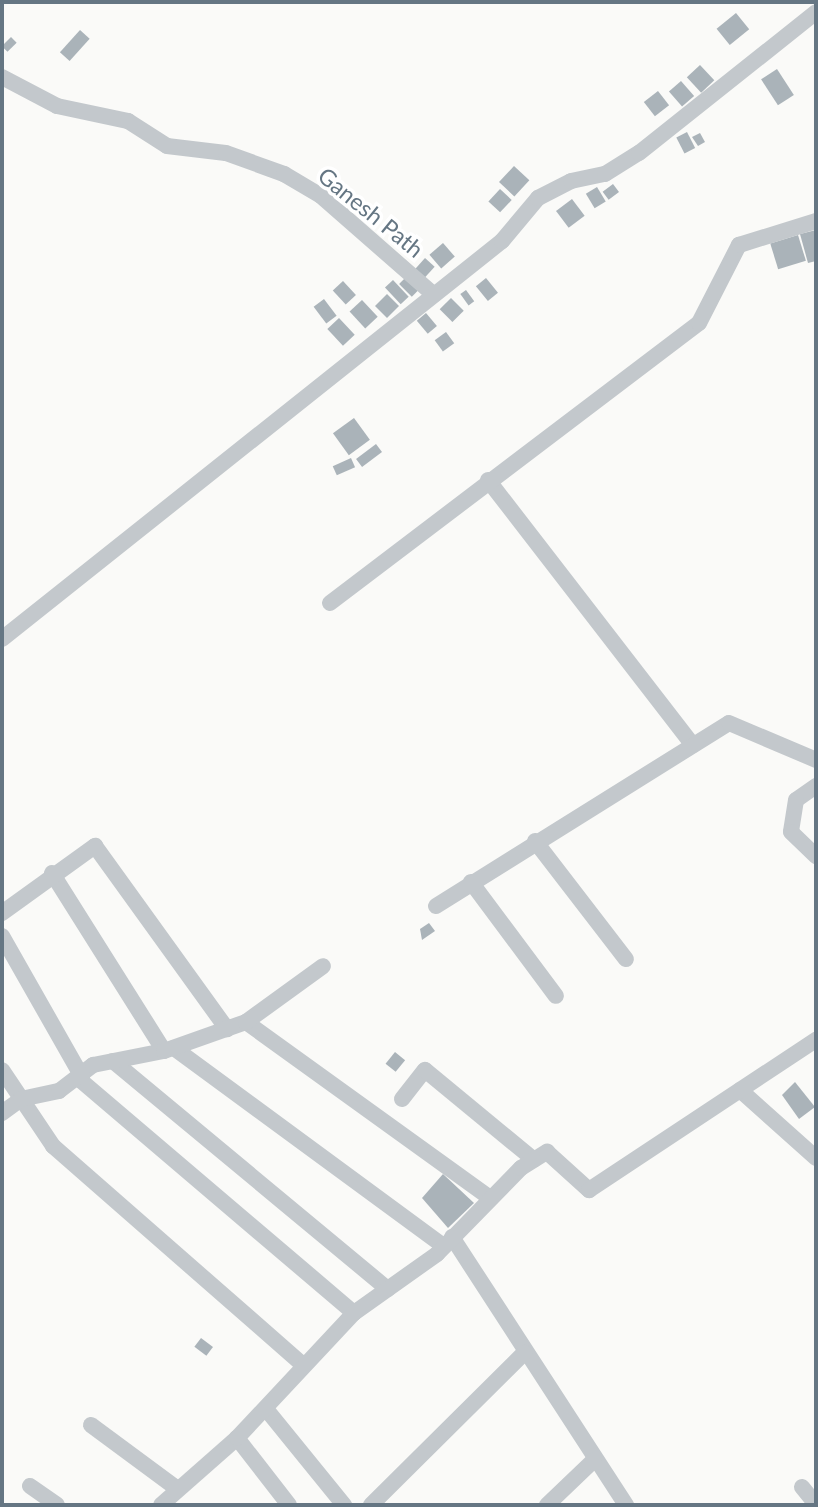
<!DOCTYPE html>
<style>
body{margin:0}
#map{position:relative;width:818px;height:1507px;overflow:hidden;background:#fafaf8;font-family:Lato,sans-serif}
div>[style]{position:absolute}
[style*='--x']{left:calc(var(--x)*1px);top:calc(var(--y)*1px);width:calc(var(--w)*1px);rotate:calc(var(--a)*1deg)}
.building>*{inset:0;background:#aab3b9;transform-origin:0 0}
.minor>*{height:16px;margin:-8px;padding:0 8px;transform-origin:8px;border-radius:8px;background:#c3c8cc}
span{translate:-50% -50%;white-space:nowrap;text-align:center;line-height:1.15;-webkit-text-stroke:7px #fff;paint-order:stroke}
.street-label{font-size:23px;color:#657683}
.frame{position:absolute;inset:0;border:4px solid #657683;pointer-events:none}
</style>
<div id="map">
<div class="building">
<i style="left:736px;top:13px;width:21px;height:25px;rotate:51deg"></i>
<i style="left:80px;top:30px;width:13px;height:30px;rotate:42deg"></i>
<i style="left:11px;top:37px;width:8px;height:13px;rotate:45deg"></i>
<i style="left:700px;top:65px;width:21px;height:18px;rotate:47deg"></i>
<i style="left:777px;top:69px;width:31px;height:19px;rotate:57deg"></i>
<i style="left:681px;top:81px;width:20px;height:16px;rotate:49deg"></i>
<i style="left:658px;top:91px;width:18px;height:18px;rotate:52deg"></i>
<i style="left:687px;top:132px;width:18px;height:12px;rotate:63deg"></i>
<i style="clip-path:polygon(700px 133px,705px 142px,698px 146px,692px 137px)"></i>
<i style="left:514px;top:166px;width:21px;height:22px;rotate:43deg"></i>
<i style="left:613px;top:184px;width:10px;height:13px;rotate:53deg"></i>
<i style="left:597px;top:187px;width:17px;height:13px;rotate:59deg"></i>
<i style="left:500px;top:189px;width:16px;height:17px;rotate:43deg"></i>
<i style="left:572px;top:199px;width:21px;height:20px;rotate:53deg"></i>
<i style="clip-path:polygon(816px 230px,816px 261px,808px 263px,800px 234px)"></i>
<i style="left:798px;top:235px;width:27px;height:29px;rotate:73deg"></i>
<i style="left:443px;top:243px;width:18px;height:18px;rotate:49deg"></i>
<i style="left:425px;top:258px;width:13px;height:16px;rotate:42deg"></i>
<i style="left:409px;top:274px;width:18px;height:14px;rotate:45deg"></i>
<i style="left:486px;top:278px;width:19px;height:13px;rotate:51deg"></i>
<i style="left:393px;top:280px;width:23px;height:11px;rotate:47deg"></i>
<i style="left:343px;top:281px;width:19px;height:14px;rotate:47deg"></i>
<i style="left:466px;top:290px;width:14px;height:7px;rotate:54deg"></i>
<i style="left:387px;top:294px;width:17px;height:17px;rotate:45deg"></i>
<i style="left:451px;top:298px;width:18px;height:16px;rotate:45deg"></i>
<i style="left:324px;top:299px;width:21px;height:13px;rotate:53deg"></i>
<i style="left:362px;top:300px;width:23px;height:17px;rotate:47deg"></i>
<i style="left:426px;top:313px;width:17px;height:12px;rotate:50deg"></i>
<i style="left:339px;top:318px;width:23px;height:16px;rotate:47deg"></i>
<i style="left:446px;top:332px;width:14px;height:14px;rotate:54deg"></i>
<i style="left:354px;top:418px;width:27px;height:26px;rotate:54deg"></i>
<i style="left:376px;top:444px;width:10px;height:25px;rotate:53deg"></i>
<i style="left:351px;top:458px;width:10px;height:20px;rotate:66deg"></i>
<i style="clip-path:polygon(429px 923px,435px 931px,422px 940px,420px 929px)"></i>
<i style="left:395px;top:1052px;width:13px;height:15px;rotate:39deg"></i>
<i style="clip-path:polygon(795px 1082px,815px 1107px,799px 1119px,782px 1095px)"></i>
<i style="clip-path:polygon(443px 1174px,474px 1203px,448px 1228px,422px 1198px)"></i>
<i style="left:201px;top:1338px;width:15px;height:11px;rotate:37deg"></i>
</div>
<div class="minor">
<i style="--x:2;--y:77;--w:62;--a:27.8"></i>
<i style="--x:57;--y:106;--w:73;--a:11.9"></i>
<i style="--x:128;--y:121;--w:46;--a:32.7"></i>
<i style="--x:167;--y:146;--w:59;--a:6.8"></i>
<i style="--x:226;--y:153;--w:62;--a:19.9"></i>
<i style="--x:284;--y:174;--w:43;--a:30.7"></i>
<i style="--x:321;--y:196;--w:150;--a:41.2"></i>
<i style="--x:488;--y:480;--w:335;--a:52.3"></i>
<i style="--x:330;--y:603;--w:463;--a:-37.2"></i>
<i style="--x:699;--y:323;--w:88;--a:-62.9"></i>
<i style="--x:739;--y:245;--w:81;--a:-17.3"></i>
<i style="--x:2;--y:639;--w:639;--a:-38.52"></i>
<i style="--x:502;--y:241;--w:56;--a:-50.1"></i>
<i style="--x:538;--y:198;--w:37;--a:-27"></i>
<i style="--x:571;--y:181;--w:35;--a:-12"></i>
<i style="--x:605;--y:174;--w:40;--a:-32"></i>
<i style="--x:639;--y:153;--w:226;--a:-38.5"></i>
<i style="--x:816;--y:786;--w:24;--a:145"></i>
<i style="--x:796;--y:800;--w:32;--a:99"></i>
<i style="--x:791;--y:832;--w:35;--a:44"></i>
<i style="--x:535;--y:841;--w:149;--a:52.4"></i>
<i style="--x:52;--y:873;--w:210;--a:57.8"></i>
<i style="--x:471;--y:882;--w:142;--a:53.3"></i>
<i style="--x:436;--y:906;--w:345;--a:-32"></i>
<i style="--x:729;--y:723;--w:95;--a:23"></i>
<i style="--x:2;--y:913;--w:115;--a:-35.8"></i>
<i style="--x:95;--y:846;--w:226;--a:54.2"></i>
<i style="--x:2;--y:936;--w:162;--a:60.4"></i>
<i style="--x:246;--y:1022;--w:301;--a:35.8"></i>
<i style="--x:174;--y:1048;--w:335;--a:36.3"></i>
<i style="--x:113;--y:1061;--w:357;--a:39.7"></i>
<i style="--x:2;--y:1070;--w:92;--a:56.1"></i>
<i style="--x:53;--y:1146;--w:332;--a:41.2"></i>
<i style="--x:79;--y:1079;--w:361;--a:40.4"></i>
<i style="--x:740;--y:1090;--w:102;--a:41.8"></i>
<i style="--x:402;--y:1099;--w:37;--a:-52"></i>
<i style="--x:425;--y:1070;--w:141;--a:39.5"></i>
<i style="--x:2;--y:1113;--w:24;--a:-36"></i>
<i style="--x:21;--y:1099;--w:39;--a:-12"></i>
<i style="--x:59;--y:1091;--w:43;--a:-37.4"></i>
<i style="--x:93;--y:1065;--w:72;--a:-11.2"></i>
<i style="--x:164;--y:1051;--w:87;--a:-19.5"></i>
<i style="--x:246;--y:1022;--w:95;--a:-36"></i>
<i style="--x:452;--y:1237;--w:320;--a:57"></i>
<i style="--x:266;--y:1409;--w:124;--a:50.9"></i>
<i style="--x:91;--y:1425;--w:106;--a:36.5"></i>
<i style="--x:30;--y:1486;--w:33;--a:35"></i>
<i style="--x:802;--y:1487;--w:22;--a:51"></i>
<i style="--x:161;--y:1505;--w:101;--a:-41.4"></i>
<i style="--x:289;--y:1505;--w:85;--a:-127.8"></i>
<i style="--x:237;--y:1438;--w:171;--a:-46.9"></i>
<i style="--x:354;--y:1313;--w:102;--a:-35.4"></i>
<i style="--x:437;--y:1254;--w:120;--a:-45.7"></i>
<i style="--x:521;--y:1168;--w:31;--a:-32"></i>
<i style="--x:547;--y:1152;--w:57;--a:42.1"></i>
<i style="--x:589;--y:1190;--w:272;--a:-33.5"></i>
<i style="--x:371;--y:1505;--w:216;--a:-44.8"></i>
<i style="--x:547;--y:1505;--w:64;--a:-43.7"></i>
</div>
<div class="street-label">
<span style="left:371px;top:212px;rotate:39deg">Ganesh Path</span>
</div>
<div class="frame"></div>
</div>
